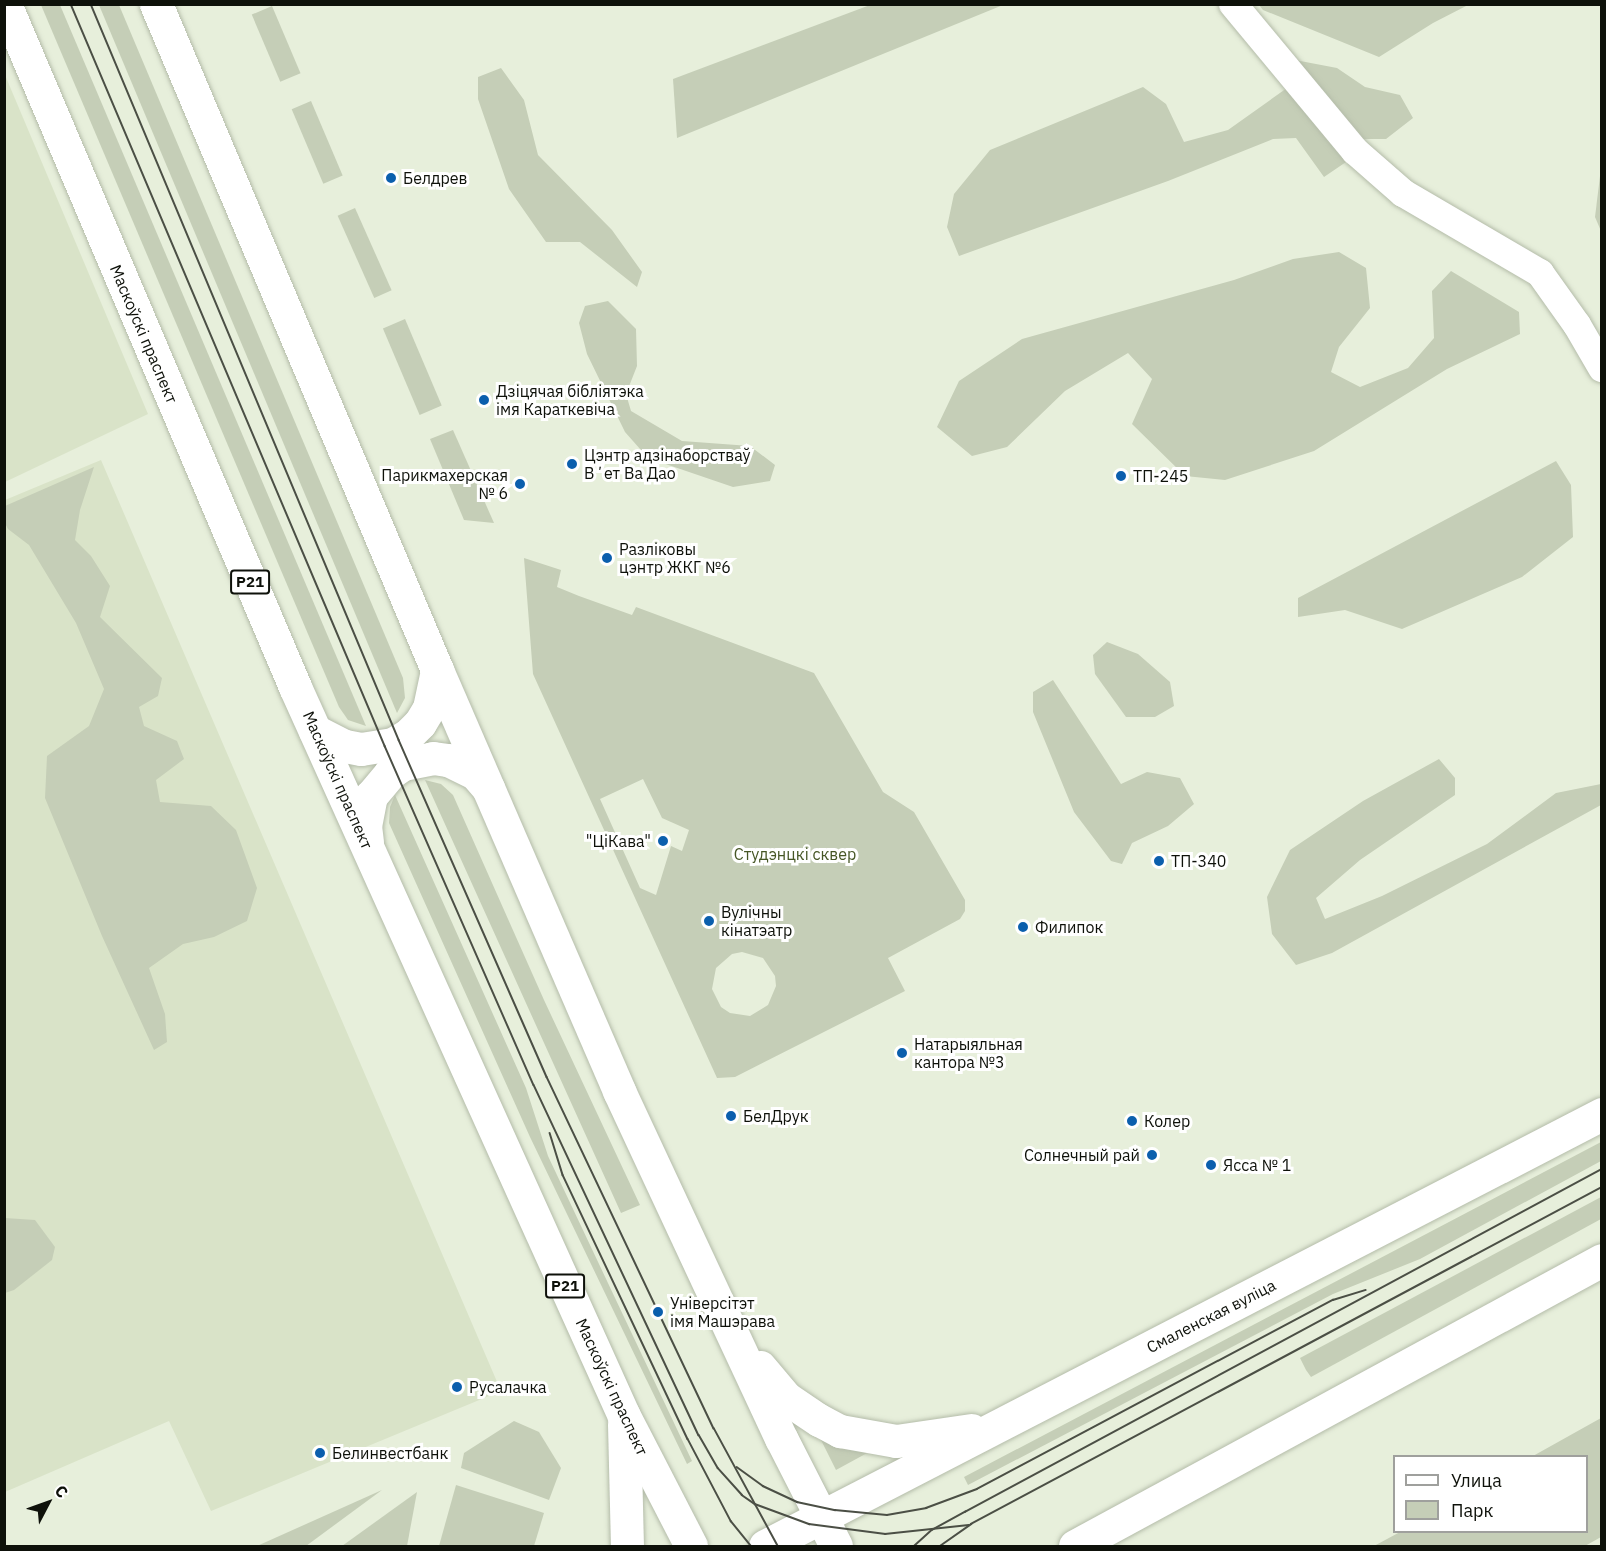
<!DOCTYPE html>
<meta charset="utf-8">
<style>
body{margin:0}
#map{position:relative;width:1606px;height:1551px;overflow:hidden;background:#e7efdb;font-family:"IBM Plex Sans",sans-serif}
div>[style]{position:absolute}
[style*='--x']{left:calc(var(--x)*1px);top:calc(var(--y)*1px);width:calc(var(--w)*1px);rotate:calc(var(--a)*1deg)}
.built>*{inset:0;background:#d9e3c8}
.green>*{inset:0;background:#c5ceb7;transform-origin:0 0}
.roads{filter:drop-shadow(0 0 2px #b4bca9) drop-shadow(0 0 2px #b4bca9)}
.minor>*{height:28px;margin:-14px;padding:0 14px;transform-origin:14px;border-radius:14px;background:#fff}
.primary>*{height:33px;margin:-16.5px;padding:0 16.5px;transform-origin:16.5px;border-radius:16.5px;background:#fff}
.tram>*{height:1.5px;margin:-0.75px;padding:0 0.75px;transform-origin:0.75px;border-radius:0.75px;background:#4b4f45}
.dots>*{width:16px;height:16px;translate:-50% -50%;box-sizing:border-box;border:3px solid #fff;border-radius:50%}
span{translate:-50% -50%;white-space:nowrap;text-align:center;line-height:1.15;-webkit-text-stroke:6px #fff;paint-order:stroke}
.shield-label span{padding:2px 4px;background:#fff;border:2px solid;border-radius:4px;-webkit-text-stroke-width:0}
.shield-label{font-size:15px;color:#0e110a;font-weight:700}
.poi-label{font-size:16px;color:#0e110a}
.left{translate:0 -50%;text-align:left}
.right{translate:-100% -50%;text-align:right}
.street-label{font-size:16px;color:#0e110a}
.park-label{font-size:16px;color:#465625}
.frame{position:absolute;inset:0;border:6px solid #0e110a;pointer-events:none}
.legend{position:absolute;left:1393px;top:1455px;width:195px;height:78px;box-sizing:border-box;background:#fff;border:2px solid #9fa09d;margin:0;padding:8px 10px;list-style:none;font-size:18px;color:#0e110a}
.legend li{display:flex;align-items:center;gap:12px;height:30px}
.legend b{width:30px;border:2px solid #9fa09d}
.north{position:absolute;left:18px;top:1473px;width:60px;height:60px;-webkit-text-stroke:4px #fff;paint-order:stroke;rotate:49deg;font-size:16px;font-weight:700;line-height:24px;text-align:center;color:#0e110a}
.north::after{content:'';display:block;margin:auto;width:21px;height:27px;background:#0e110a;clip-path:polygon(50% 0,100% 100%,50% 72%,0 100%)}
</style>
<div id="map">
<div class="built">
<i style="clip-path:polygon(5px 75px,148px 414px,5px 482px,4px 482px)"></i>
<i style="clip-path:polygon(101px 460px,501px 1391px,211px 1511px,169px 1421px,5px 1492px,5px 500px)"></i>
</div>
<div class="green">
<i style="clip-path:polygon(41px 5px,60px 5px,366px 726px,348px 720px,339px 707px)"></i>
<i style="clip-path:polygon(99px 5px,119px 5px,403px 678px,405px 698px,397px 713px)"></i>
<i style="clip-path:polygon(870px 5px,1003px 5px,677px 138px,673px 79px)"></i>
<i style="clip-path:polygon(1259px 5px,1468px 5px,1433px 23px,1379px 57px,1263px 10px)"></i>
<i style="left:272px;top:6px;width:73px;height:22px;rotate:67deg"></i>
<i style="clip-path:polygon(1295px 60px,1337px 68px,1365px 87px,1400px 95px,1413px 118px,1386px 139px,1362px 139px)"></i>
<i style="clip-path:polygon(501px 68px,524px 100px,538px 155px,612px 230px,642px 272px,637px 287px,580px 242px,546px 242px,509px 189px,478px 99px,478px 77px)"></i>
<i style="clip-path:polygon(1143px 87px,1166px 104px,1184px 142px,1228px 130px,1287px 88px,1341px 147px,1346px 162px,1324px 177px,1296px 138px,1273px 139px,1168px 181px,959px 256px,947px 227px,954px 194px,990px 150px)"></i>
<i style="left:311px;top:101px;width:81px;height:21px;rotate:67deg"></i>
<i style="clip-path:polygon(1601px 168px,1601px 231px,1595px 217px)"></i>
<i style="left:355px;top:208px;width:90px;height:19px;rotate:66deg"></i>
<i style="clip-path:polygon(1339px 252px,1366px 268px,1370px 308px,1339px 347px,1331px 372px,1360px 387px,1408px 368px,1434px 338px,1432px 291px,1451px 271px,1519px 312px,1520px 334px,1447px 369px,1314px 451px,1225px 480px,1185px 476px,1132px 424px,1152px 379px,1128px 353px,1065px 391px,1007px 447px,972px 456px,937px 427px,959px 381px,1022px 339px,1234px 280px,1293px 259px)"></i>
<i style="clip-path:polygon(608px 301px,636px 329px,637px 366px,626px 394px,631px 411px,682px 441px,750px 446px,775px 465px,770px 481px,733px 487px,648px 458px,625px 432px,587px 354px,579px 323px,585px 306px)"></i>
<i style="left:405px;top:319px;width:94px;height:24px;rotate:67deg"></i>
<i style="clip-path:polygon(453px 430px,494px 523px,464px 520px,430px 439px)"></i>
<i style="clip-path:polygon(1556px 461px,1571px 485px,1573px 537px,1522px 577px,1402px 629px,1345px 610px,1298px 617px,1298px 598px)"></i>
<i style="clip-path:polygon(94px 467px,80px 510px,75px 540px,91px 556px,110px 586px,100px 617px,162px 678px,158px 696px,139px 707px,144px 726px,177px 741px,184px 759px,156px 780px,160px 802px,211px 806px,236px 830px,257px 888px,247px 921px,214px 937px,183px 944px,149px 968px,165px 1014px,167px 1042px,154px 1050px,102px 936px,45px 798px,47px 756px,89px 726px,104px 689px,76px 623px,29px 545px,8px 529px,5px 523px,5px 506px)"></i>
<i style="clip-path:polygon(evenodd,524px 558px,561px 570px,557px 587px,579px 596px,632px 615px,636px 607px,814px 673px,883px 792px,914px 812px,965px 900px,965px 911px,960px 919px,888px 958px,905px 991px,735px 1077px,717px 1078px,533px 674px,524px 558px,643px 779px,662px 818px,689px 830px,682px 851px,671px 846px,656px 895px,640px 888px,600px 799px,643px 779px,524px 558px,742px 952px,763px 958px,775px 976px,776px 986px,768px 1005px,750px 1016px,730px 1013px,721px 1007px,712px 989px,716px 968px,732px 954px,742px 952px)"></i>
<i style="clip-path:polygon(1107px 642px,1138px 654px,1170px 682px,1174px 706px,1155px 717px,1126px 717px,1095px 674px,1093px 655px)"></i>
<i style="clip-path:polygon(1053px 680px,1121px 784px,1147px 772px,1180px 778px,1194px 804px,1168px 826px,1132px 843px,1122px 864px,1111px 861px,1074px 812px,1033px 712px,1033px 692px)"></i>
<i style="clip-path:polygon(1439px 759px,1455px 778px,1455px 795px,1360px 860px,1316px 898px,1325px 919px,1382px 896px,1487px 844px,1556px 793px,1601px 784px,1601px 805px,1332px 953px,1296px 965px,1272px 934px,1267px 897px,1290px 850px,1363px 801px)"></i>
<i style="clip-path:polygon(425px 780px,441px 784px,453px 795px,544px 1000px,640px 1205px,621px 1213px)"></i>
<i style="clip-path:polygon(395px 795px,526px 1088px,548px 1156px,692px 1461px,687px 1464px,530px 1137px,389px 823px,390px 807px)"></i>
<i style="clip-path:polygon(1601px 1142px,1601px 1161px,1420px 1259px,1333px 1294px,968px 1485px,964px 1477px)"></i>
<i style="clip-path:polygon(1601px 1197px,1601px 1219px,1311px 1377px,1306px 1370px,1300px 1358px)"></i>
<i style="clip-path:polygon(5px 1218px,35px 1220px,55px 1247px,52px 1260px,14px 1290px,5px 1293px)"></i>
<i style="clip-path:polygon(1601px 1418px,1601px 1537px,1585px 1546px,1374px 1546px,1400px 1532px,1586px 1532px,1586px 1456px,1533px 1456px)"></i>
<i style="clip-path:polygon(514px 1421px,539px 1432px,561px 1468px,549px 1500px,461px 1468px,464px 1453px)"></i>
<i style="clip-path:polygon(817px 1432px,880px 1446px,836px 1470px)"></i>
<i style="clip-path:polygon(456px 1485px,544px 1513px,534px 1546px,439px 1546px)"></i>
<i style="clip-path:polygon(382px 1490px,306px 1546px,257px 1546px)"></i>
<i style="clip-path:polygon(417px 1492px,407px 1546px,342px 1546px)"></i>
</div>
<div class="roads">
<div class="minor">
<i style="--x:1233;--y:4;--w:191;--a:50.3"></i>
<i style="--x:1355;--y:151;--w:64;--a:41.2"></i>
<i style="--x:1403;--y:193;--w:159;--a:30.3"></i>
<i style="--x:1540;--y:273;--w:64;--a:54.6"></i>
<i style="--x:1577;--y:325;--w:50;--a:59.8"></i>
</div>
<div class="primary">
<i style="--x:5;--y:4;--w:742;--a:66.99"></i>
<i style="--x:295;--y:687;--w:800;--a:65.71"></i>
<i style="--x:624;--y:1416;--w:146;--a:62.7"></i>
<i style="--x:156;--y:4;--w:723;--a:67.12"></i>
<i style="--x:437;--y:670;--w:459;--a:66.6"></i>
<i style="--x:619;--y:1091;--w:383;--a:65"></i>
<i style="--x:781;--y:1438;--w:121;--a:63"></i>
<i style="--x:315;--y:731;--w:34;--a:27"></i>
<i style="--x:345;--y:746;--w:16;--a:11"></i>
<i style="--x:361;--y:749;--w:32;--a:-9"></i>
<i style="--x:393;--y:744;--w:17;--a:-31"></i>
<i style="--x:408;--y:735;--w:17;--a:-45"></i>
<i style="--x:420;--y:723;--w:17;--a:-59"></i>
<i style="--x:429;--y:708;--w:39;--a:-78"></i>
<i style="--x:367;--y:842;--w:16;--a:-97"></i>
<i style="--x:365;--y:826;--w:31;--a:-79"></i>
<i style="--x:371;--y:796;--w:30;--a:-50"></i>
<i style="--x:390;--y:773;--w:16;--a:-35"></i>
<i style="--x:403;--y:764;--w:31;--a:-11"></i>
<i style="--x:433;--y:758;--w:15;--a:8"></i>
<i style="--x:448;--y:760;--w:30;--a:26"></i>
<i style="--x:475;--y:773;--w:20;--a:49"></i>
<i style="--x:760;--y:1367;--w:40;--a:50"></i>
<i style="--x:786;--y:1398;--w:40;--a:34"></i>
<i style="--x:819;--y:1420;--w:24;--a:28"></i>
<i style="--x:840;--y:1431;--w:57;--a:10.1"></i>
<i style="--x:896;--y:1441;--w:76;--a:-8.3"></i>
<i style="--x:624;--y:1424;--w:122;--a:88.6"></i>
<i style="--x:765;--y:1546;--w:942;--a:-27.3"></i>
<i style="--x:1075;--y:1546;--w:600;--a:-28.49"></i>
</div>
</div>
<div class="tram">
<i style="--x:71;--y:4;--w:806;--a:67.06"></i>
<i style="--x:385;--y:746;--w:370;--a:66.3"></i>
<i style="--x:534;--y:1085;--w:387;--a:64.8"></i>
<i style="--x:699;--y:1435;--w:38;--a:60"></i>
<i style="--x:718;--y:1468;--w:36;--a:48"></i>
<i style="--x:742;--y:1495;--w:16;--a:35"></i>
<i style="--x:755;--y:1504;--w:58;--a:20.3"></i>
<i style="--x:809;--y:1524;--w:77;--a:7.5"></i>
<i style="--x:885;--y:1534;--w:84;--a:-6.1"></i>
<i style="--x:91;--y:4;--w:798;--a:67.29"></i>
<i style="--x:399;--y:740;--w:368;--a:66.3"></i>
<i style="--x:547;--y:1077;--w:389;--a:64.6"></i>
<i style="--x:714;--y:1428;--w:134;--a:61.5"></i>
<i style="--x:550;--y:1133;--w:44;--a:72.8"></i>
<i style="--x:563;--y:1175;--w:292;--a:64.7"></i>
<i style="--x:688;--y:1439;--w:93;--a:62.3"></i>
<i style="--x:731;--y:1521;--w:32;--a:51"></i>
<i style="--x:737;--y:1467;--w:32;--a:36"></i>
<i style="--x:763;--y:1486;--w:38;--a:25"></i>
<i style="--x:797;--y:1502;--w:39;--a:12"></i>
<i style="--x:835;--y:1510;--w:52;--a:5.5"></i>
<i style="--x:887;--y:1515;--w:40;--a:-10"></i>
<i style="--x:926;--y:1508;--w:54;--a:-20.4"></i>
<i style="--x:977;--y:1489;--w:403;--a:-28"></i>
<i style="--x:1333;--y:1300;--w:34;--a:-17"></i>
<i style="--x:914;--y:1546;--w:24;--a:-42"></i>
<i style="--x:932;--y:1530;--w:38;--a:-29"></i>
<i style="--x:965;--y:1512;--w:723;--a:-28.3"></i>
<i style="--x:940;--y:1546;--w:38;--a:-35"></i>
<i style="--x:971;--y:1524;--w:715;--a:-28.11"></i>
</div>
<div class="dots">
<i style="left:391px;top:178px;background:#0b5fad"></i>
<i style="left:484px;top:400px;background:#0b5fad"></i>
<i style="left:572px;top:464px;background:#0b5fad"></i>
<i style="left:1121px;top:476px;background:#0b5fad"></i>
<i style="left:520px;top:484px;background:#0b5fad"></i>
<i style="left:607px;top:558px;background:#0b5fad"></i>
<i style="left:663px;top:841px;background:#0b5fad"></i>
<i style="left:1159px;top:861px;background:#0b5fad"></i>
<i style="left:709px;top:921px;background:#0b5fad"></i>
<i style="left:1023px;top:927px;background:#0b5fad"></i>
<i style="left:902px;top:1053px;background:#0b5fad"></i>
<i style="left:731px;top:1116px;background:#0b5fad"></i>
<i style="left:1132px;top:1121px;background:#0b5fad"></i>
<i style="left:1152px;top:1155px;background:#0b5fad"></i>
<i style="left:1211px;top:1165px;background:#0b5fad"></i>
<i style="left:658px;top:1312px;background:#0b5fad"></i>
<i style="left:457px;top:1387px;background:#0b5fad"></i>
<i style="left:320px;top:1453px;background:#0b5fad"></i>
</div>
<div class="shield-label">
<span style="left:250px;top:582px">Р21</span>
<span style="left:565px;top:1286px">Р21</span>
</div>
<div class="poi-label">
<span class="left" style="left:403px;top:178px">Белдрев</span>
<span class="left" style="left:496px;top:400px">Дзіцячая бібліятэка<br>імя Караткевіча</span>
<span class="left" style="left:584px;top:464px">Цэнтр адзінаборстваў<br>Вʼет Ва Дао</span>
<span class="right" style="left:508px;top:484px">Парикмахерская<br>№ 6</span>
<span class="left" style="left:1133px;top:476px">ТП-245</span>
<span class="left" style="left:619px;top:558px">Разліковы<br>цэнтр ЖКГ №6</span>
<span class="right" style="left:651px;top:841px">"ЦіКава"</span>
<span class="left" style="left:1171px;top:861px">ТП-340</span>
<span class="left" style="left:721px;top:921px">Вулічны<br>кінатэатр</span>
<span class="left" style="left:1035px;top:927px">Филипок</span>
<span class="left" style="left:914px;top:1053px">Натарыяльная<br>кантора №3</span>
<span class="left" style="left:743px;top:1116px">БелДрук</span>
<span class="left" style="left:1144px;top:1121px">Колер</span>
<span class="right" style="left:1140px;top:1155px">Солнечный рай</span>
<span class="left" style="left:1223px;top:1165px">Ясса № 1</span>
<span class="left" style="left:670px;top:1312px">Універсітэт<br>імя Машэрава</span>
<span class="left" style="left:469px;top:1387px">Русалачка</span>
<span class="left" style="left:332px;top:1453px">Белинвестбанк</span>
</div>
<div class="street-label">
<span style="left:144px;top:334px;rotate:67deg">Маскоўскі праспект</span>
<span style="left:338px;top:780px;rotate:66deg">Маскоўскі праспект</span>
<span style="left:1211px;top:1316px;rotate:-27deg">Смаленская вуліца</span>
<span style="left:612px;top:1387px;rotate:65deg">Маскоўскі праспект</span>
</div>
<div class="park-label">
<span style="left:795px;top:854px">Студэнцкі сквер</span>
</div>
<div class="frame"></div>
<ul class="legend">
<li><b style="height:8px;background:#fff"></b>Улица</li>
<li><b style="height:16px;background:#c5ceb7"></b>Парк</li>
</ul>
<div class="north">С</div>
</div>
